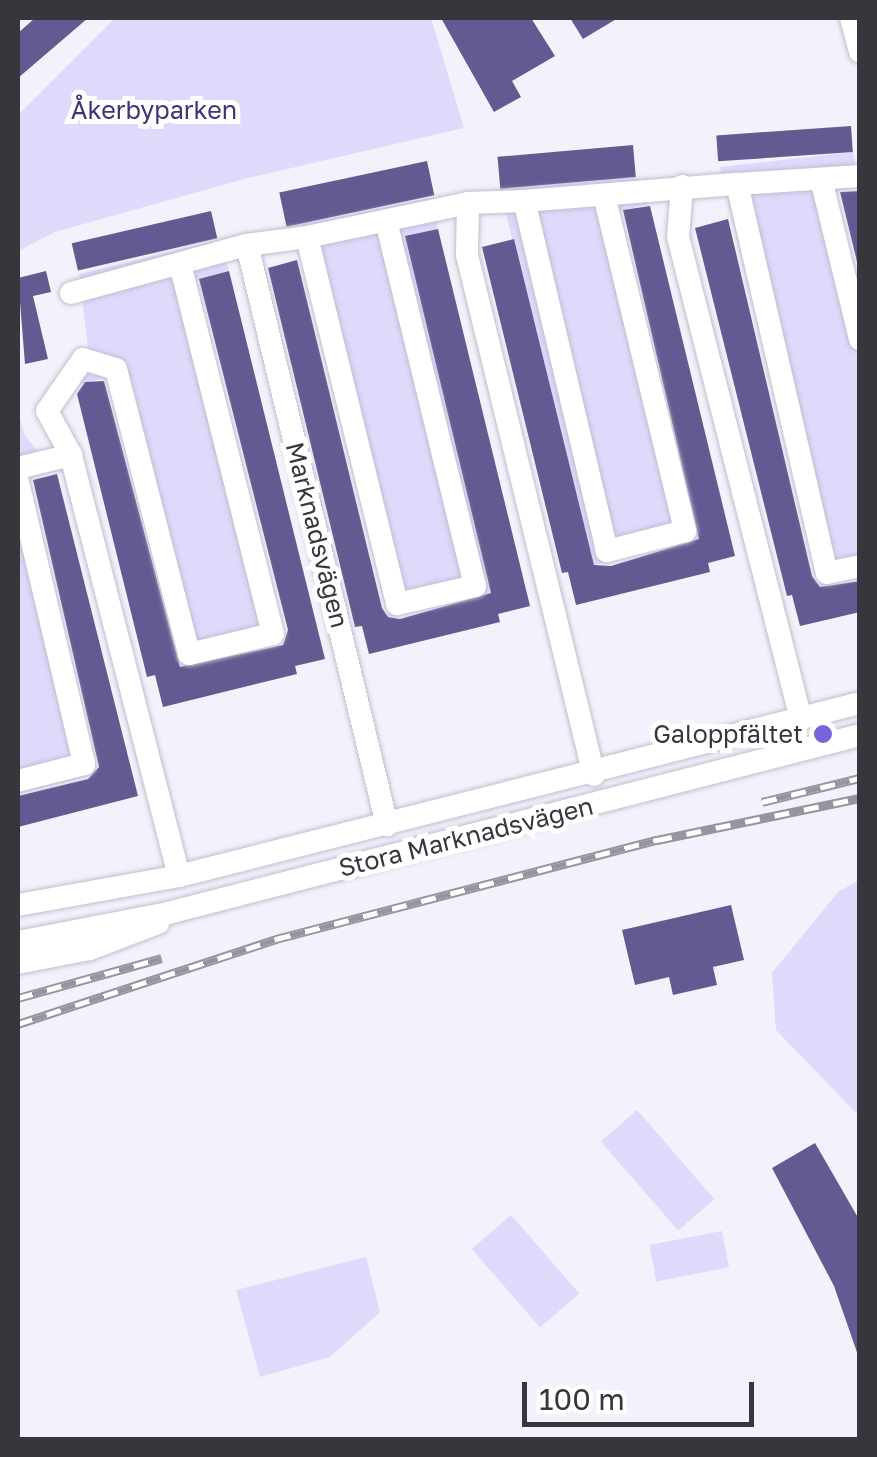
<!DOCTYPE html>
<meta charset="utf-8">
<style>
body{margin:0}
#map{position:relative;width:877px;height:1457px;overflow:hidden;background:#f2f2fc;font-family:"Golos Text",sans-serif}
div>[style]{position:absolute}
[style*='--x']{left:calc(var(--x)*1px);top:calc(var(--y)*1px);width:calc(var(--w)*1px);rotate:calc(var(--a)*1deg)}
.green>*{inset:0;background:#dddafc;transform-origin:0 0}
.building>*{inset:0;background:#625b92;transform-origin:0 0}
.roads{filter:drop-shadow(0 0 2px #bfbecf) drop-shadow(0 0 2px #bfbecf)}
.minor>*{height:22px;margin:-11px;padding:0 11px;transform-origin:11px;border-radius:11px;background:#fff}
.rail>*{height:9px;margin-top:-4.5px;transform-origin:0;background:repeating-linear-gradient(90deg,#fff 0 15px,#96959e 0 30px);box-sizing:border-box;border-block:2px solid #96959e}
.dots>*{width:28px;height:28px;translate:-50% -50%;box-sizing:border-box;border:5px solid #fff;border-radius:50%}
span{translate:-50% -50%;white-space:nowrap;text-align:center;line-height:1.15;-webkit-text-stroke:10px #fff;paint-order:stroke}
.park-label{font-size:25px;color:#403279}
.street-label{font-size:25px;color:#37363d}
.poi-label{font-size:25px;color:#37363d}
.right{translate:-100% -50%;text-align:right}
.frame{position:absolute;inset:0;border:20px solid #37363d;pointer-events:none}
.scale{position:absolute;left:522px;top:1382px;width:232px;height:45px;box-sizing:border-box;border:5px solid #37363d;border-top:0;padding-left:12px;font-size:30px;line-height:35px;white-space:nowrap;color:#37363d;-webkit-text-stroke:8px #fff;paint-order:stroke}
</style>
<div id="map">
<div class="green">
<i style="clip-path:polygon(115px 18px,431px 18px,464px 128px,244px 179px,55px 232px,18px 251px,18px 115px)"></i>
<i style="clip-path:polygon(853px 152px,859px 186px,833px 193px,859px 302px,859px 578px,820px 587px,720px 167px)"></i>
<i style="clip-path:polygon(636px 177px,649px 204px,619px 211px,699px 539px,594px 565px,499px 186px)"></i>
<i style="clip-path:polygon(434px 197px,438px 229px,405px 237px,491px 593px,388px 617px,302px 259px,287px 227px)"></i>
<i style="clip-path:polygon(218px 240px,229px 271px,194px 281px,283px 642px,180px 667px,109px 377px,75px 385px,88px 347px,79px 274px)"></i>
<i style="clip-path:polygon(18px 413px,25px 436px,56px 471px,23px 480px,96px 774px,18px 794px)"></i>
<i style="clip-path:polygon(859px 880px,859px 1116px,776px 1030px,772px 973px,838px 892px)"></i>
<i style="left:637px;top:1110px;width:118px;height:48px;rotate:49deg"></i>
<i style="left:511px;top:1215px;width:104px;height:52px;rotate:49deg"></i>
<i style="left:722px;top:1231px;width:37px;height:74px;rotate:79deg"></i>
<i style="clip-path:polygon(366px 1257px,380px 1312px,330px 1357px,260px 1377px,236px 1290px)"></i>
</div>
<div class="building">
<i style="clip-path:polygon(35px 18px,88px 18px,18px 78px,18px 33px)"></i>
<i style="clip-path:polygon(441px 18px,531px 18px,555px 56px,512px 81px,521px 97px,494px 112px)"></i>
<i style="clip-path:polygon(570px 18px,618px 18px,583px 39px)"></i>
<i style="left:851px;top:126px;width:26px;height:135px;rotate:86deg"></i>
<i style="left:633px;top:145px;width:32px;height:136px;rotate:85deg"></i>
<i style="left:427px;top:161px;width:35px;height:151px;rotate:78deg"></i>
<i style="clip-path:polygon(860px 191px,860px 274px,840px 192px)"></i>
<i style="clip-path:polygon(650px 206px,735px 556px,708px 563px,710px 572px,576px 605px,568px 572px,562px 573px,482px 247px,514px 239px,594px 565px,611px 566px,699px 539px,623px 210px)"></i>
<i style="left:211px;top:211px;width:28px;height:143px;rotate:77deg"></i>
<i style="clip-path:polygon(728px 219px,812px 576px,820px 587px,860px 581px,860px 612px,800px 626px,792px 595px,787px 596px,695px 228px)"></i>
<i style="clip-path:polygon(438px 229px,530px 606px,498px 614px,500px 622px,369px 654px,362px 626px,355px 627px,268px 268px,297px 260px,382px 608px,388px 617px,400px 619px,491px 593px,405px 236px)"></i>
<i style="clip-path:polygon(46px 271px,51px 292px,33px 296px,48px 359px,25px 364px,18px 278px)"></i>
<i style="clip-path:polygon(229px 271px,325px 659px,295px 666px,297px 674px,163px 707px,155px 675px,147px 677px,77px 394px,85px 382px,104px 381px,180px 667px,283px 645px,288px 630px,199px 279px)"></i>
<i style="clip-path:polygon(57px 474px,138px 796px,18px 827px,18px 796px,88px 779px,99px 767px,33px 480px)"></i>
<i style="clip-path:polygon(731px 905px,744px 960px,713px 967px,717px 985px,673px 995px,669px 977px,635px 985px,622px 930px)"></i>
<i style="clip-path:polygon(815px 1143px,860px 1221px,860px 1361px,834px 1286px,772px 1168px)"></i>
</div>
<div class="roads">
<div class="minor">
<i style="--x:851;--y:18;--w:35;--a:75"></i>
<i style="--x:860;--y:176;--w:123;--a:176.3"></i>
<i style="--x:737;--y:184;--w:399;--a:77"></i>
<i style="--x:827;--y:573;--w:34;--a:-12"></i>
<i style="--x:821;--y:179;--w:165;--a:76.3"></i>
<i style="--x:682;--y:186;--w:51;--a:94.5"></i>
<i style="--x:678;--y:237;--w:498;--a:75.7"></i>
<i style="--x:604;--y:195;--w:346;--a:76.4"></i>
<i style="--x:685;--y:531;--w:81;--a:165.6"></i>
<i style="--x:607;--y:551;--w:360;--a:-103.3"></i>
<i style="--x:524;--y:201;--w:214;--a:-4.6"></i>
<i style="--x:468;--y:203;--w:52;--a:91.1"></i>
<i style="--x:467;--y:255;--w:535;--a:76.28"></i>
<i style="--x:307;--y:237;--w:165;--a:-11.9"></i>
<i style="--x:468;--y:203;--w:56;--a:-2"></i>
<i style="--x:247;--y:245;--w:597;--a:76.43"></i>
<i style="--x:71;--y:293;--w:182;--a:-15.3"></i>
<i style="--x:247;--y:245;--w:61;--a:-7.6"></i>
<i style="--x:307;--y:237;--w:378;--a:76.2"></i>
<i style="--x:397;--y:604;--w:80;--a:-13"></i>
<i style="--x:475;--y:586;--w:376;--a:-103.7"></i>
<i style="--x:18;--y:468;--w:55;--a:-13.8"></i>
<i style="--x:18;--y:482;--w:290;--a:76.8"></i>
<i style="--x:84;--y:764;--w:68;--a:165.6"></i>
<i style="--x:179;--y:876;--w:435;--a:-104.4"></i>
<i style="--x:71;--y:455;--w:50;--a:-118.6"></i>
<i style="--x:47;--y:411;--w:63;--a:-55.3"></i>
<i style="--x:83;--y:359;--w:34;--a:17"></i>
<i style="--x:116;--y:369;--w:294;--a:75.6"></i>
<i style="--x:189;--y:654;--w:86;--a:-13.4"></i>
<i style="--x:273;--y:634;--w:377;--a:-104.1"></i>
<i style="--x:18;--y:905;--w:164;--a:-10.2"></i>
<i style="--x:179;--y:876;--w:703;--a:-14.25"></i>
<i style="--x:18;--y:942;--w:153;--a:-10.9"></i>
<i style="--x:168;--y:913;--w:715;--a:-14.43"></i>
<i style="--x:18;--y:963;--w:73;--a:-11"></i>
<i style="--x:90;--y:949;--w:73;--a:-20.9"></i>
</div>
</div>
<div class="rail">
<i style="--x:762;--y:802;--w:101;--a:-13.8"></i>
<i style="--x:18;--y:998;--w:149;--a:-15.5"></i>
<i style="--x:18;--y:1024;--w:272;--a:-18.2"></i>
<i style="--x:276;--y:939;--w:394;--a:-14.6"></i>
<i style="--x:657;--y:840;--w:207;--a:-11.7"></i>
</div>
<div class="dots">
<i style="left:823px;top:734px;background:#7b62dd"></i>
</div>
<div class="park-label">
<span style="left:154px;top:110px">Åkerbyparken</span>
</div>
<div class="street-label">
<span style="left:317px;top:535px;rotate:76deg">Marknadsvägen</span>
<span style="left:466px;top:837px;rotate:-14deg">Stora Marknadsvägen</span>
</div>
<div class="poi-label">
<span class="right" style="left:803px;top:734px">Galoppfältet</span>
</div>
<div class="frame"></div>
<div class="scale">100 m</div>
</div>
